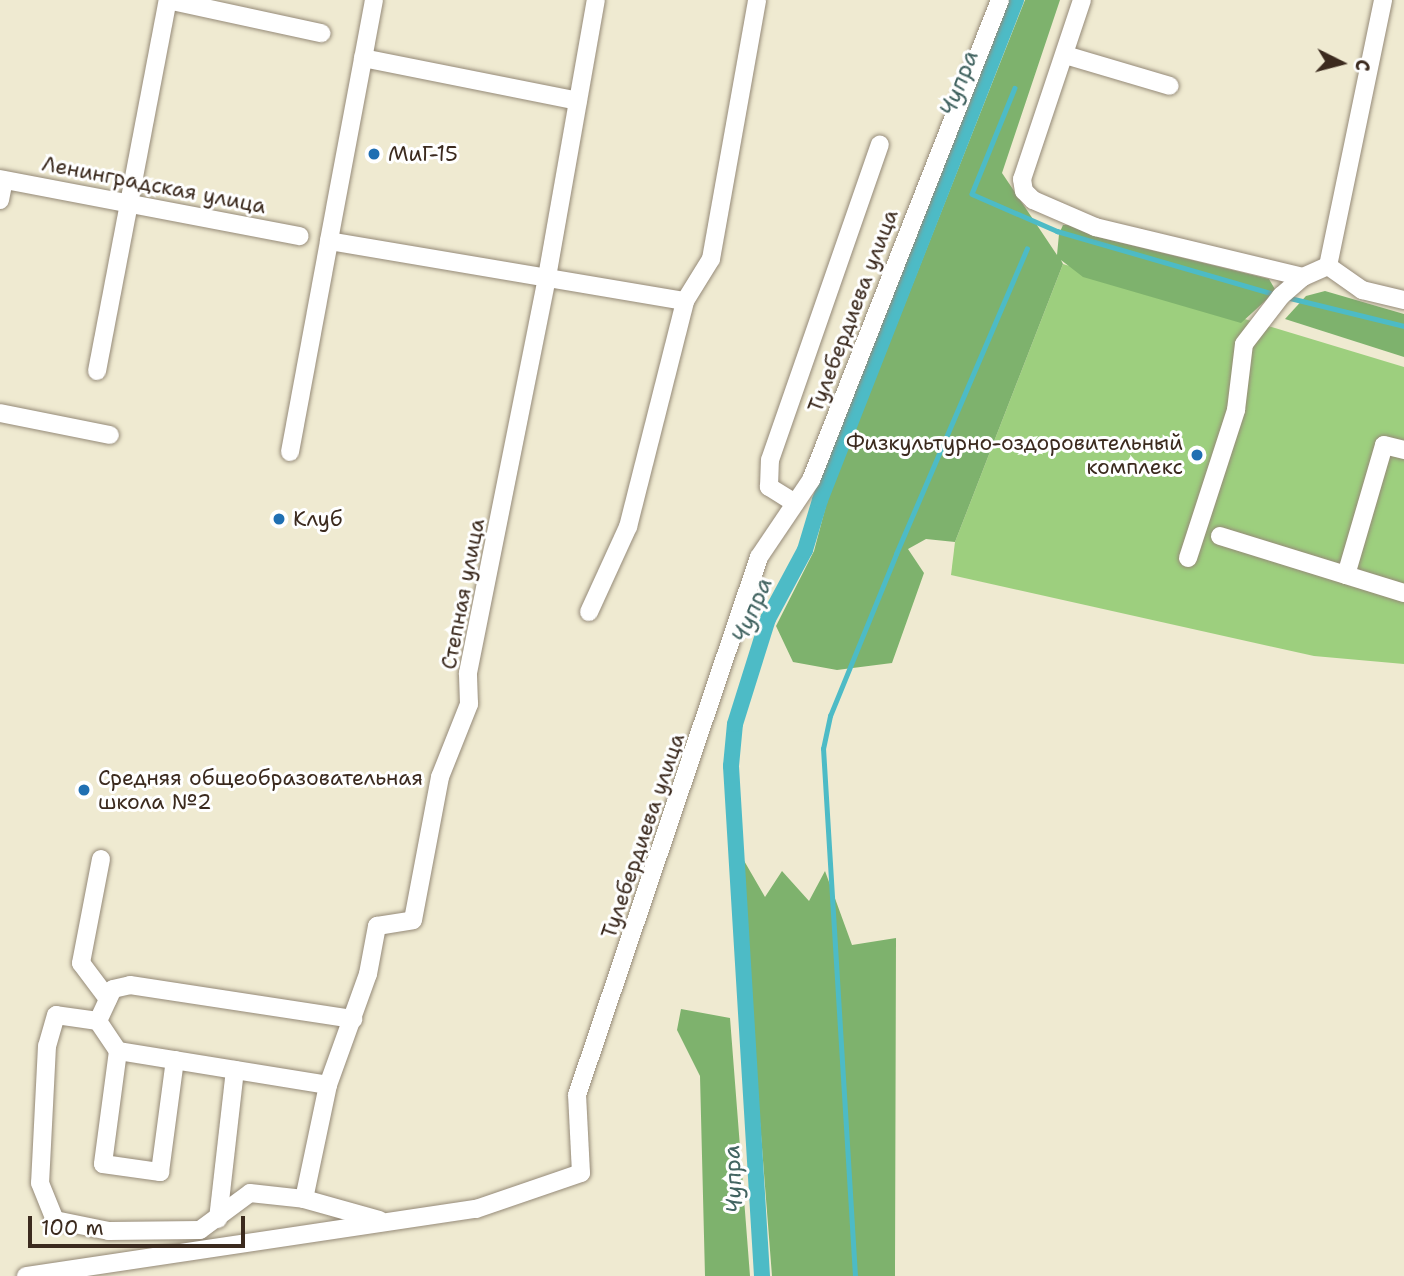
<!DOCTYPE html>
<meta charset="utf-8">
<style>
body{margin:0}
#map{position:relative;width:1404px;height:1276px;overflow:hidden;background:#efead1;font-family:"Shantell Sans",sans-serif}
div>[style]{position:absolute}
[style*='--x']{left:calc(var(--x)*1px);top:calc(var(--y)*1px);width:calc(var(--w)*1px);rotate:calc(var(--a)*1deg)}
.green>*{inset:0;background:#9dcf7e}
.forest>*{inset:0;background:#7eb26d}
.stream>*{height:4.5px;margin:-2.25px;padding:0 2.25px;transform-origin:2.25px;border-radius:2.25px;background:#4dbbc6}
.canal>*{height:16px;margin:-8px;padding:0 8px;transform-origin:8px;border-radius:8px;background:#4dbbc6}
.roads{filter:drop-shadow(0 0 2px #958a78) drop-shadow(0 0 2px #958a78)}
.minor>*{height:18px;margin:-9px;padding:0 9px;transform-origin:9px;border-radius:9px;background:#fff}
.dots>*{width:19px;height:19px;translate:-50% -50%;box-sizing:border-box;border:4px solid #fff;border-radius:50%}
span{translate:-50% -50%;white-space:nowrap;text-align:center;line-height:1.15;-webkit-text-stroke:6px #fff;paint-order:stroke}
.poi-label{font-size:21px;color:#3b2a1e}
.left{translate:0 -50%;text-align:left}
.right{translate:-100% -50%;text-align:right}
.street-label{font-size:21px;color:#3b2a1e}
.water-label{font-size:23px;color:#426461;font-style:italic}
.north{position:absolute;left:1306px;top:28px;width:70px;height:70px;-webkit-text-stroke:5px #fff;paint-order:stroke;rotate:96deg;font-size:19px;font-weight:700;line-height:28px;text-align:center;color:#3b2a1e}
.north::after{content:'';display:block;margin:auto;width:24px;height:32px;background:#3b2a1e;clip-path:polygon(50% 0,100% 100%,50% 72%,0 100%)}
.scale{position:absolute;left:28px;top:1216px;width:217px;height:32px;box-sizing:border-box;border:4px solid #3b2a1e;border-top:0;padding-left:9px;font-size:21px;line-height:24px;white-space:nowrap;color:#3b2a1e;-webkit-text-stroke:5px #fff;paint-order:stroke}
</style>
<div id="map">
<div class="green">
<i style="clip-path:polygon(1063px 264px,1404px 367px,1404px 664px,1314px 656px,951px 575px,955px 542px)"></i>
</div>
<div class="forest">
<i style="clip-path:polygon(1025px 0,1060px 0,1002px 173px,1057px 255px,1059px 234px,1063px 225px,1072px 225px,1098px 237px,1269px 279px,1276px 291px,1241px 323px,1083px 277px,1061px 260px,1063px 264px,955px 542px,926px 539px,908px 549px,924px 573px,892px 663px,837px 670px,793px 662px,776px 626px,814px 551px,828px 498px)"></i>
<i style="clip-path:polygon(1325px 291px,1404px 314px,1404px 357px,1285px 319px,1306px 296px)"></i>
<i style="clip-path:polygon(739px 852px,765px 897px,782px 871px,809px 901px,825px 871px,852px 945px,896px 938px,895px 1276px,772px 1276px)"></i>
<i style="clip-path:polygon(681px 1009px,730px 1018px,750px 1276px,705px 1276px,700px 1076px,677px 1030px)"></i>
</div>
<div class="stream">
<i style="--x:1015;--y:88;--w:114;--a:112.1"></i>
<i style="--x:972;--y:194;--w:93;--a:23.5"></i>
<i style="--x:1057;--y:231;--w:229;--a:16.2"></i>
<i style="--x:1286;--y:297;--w:122;--a:13.8"></i>
<i style="--x:855;--y:1276;--w:528;--a:-93.47"></i>
<i style="--x:823;--y:749;--w:34;--a:-78"></i>
<i style="--x:830;--y:716;--w:175;--a:-67.8"></i>
<i style="--x:896;--y:554;--w:332;--a:-66.8"></i>
</div>
<div class="canal">
<i style="--x:762;--y:1276;--w:511;--a:-93.48"></i>
<i style="--x:731;--y:766;--w:42;--a:-84.6"></i>
<i style="--x:735;--y:724;--w:110;--a:-72.6"></i>
<i style="--x:768;--y:619;--w:78;--a:-61.8"></i>
<i style="--x:805;--y:550;--w:52;--a:-73.3"></i>
<i style="--x:820;--y:500;--w:537;--a:-68.59"></i>
</div>
<div class="roads">
<div class="minor">
<i style="--x:168;--y:0;--w:157;--a:12.2"></i>
<i style="--x:374;--y:0;--w:245;--a:100.6"></i>
<i style="--x:329;--y:241;--w:361;--a:9.6"></i>
<i style="--x:685;--y:301;--w:49;--a:-58.2"></i>
<i style="--x:711;--y:259;--w:263;--a:-79.9"></i>
<i style="--x:1082;--y:0;--w:189;--a:108.5"></i>
<i style="--x:1022;--y:179;--w:12;--a:81"></i>
<i style="--x:1024;--y:191;--w:13;--a:45"></i>
<i style="--x:1033;--y:200;--w:68;--a:23.5"></i>
<i style="--x:1095;--y:227;--w:214;--a:13.5"></i>
<i style="--x:1303;--y:277;--w:27;--a:-24"></i>
<i style="--x:1065;--y:55;--w:109;--a:16.4"></i>
<i style="--x:363;--y:58;--w:219;--a:11.3"></i>
<i style="--x:0;--y:179;--w:305;--a:10.8"></i>
<i style="--x:0;--y:200;--w:20;--a:-79"></i>
<i style="--x:1328;--y:266;--w:272;--a:-78.3"></i>
<i style="--x:1328;--y:266;--w:42;--a:35.2"></i>
<i style="--x:1362;--y:290;--w:43;--a:13.4"></i>
<i style="--x:97;--y:371;--w:375;--a:-79.2"></i>
<i style="--x:0;--y:413;--w:112;--a:11.3"></i>
<i style="--x:290;--y:452;--w:215;--a:-79.5"></i>
<i style="--x:795;--y:503;--w:31;--a:-148"></i>
<i style="--x:769;--y:487;--w:27;--a:-88"></i>
<i style="--x:770;--y:460;--w:334;--a:-70.8"></i>
<i style="--x:1220;--y:536;--w:193;--a:17.2"></i>
<i style="--x:1188;--y:558;--w:156;--a:-72"></i>
<i style="--x:1236;--y:410;--w:66;--a:-83.1"></i>
<i style="--x:1244;--y:344;--w:61;--a:-52.4"></i>
<i style="--x:1281;--y:296;--w:29;--a:-41"></i>
<i style="--x:1346;--y:575;--w:135;--a:-73.7"></i>
<i style="--x:1384;--y:445;--w:21;--a:14"></i>
<i style="--x:589;--y:612;--w:94;--a:-65.4"></i>
<i style="--x:628;--y:527;--w:233;--a:-75.8"></i>
<i style="--x:101;--y:859;--w:106;--a:100.9"></i>
<i style="--x:81;--y:963;--w:45;--a:53.1"></i>
<i style="--x:98;--y:1021;--w:35;--a:-65"></i>
<i style="--x:113;--y:989;--w:17;--a:-13"></i>
<i style="--x:130;--y:985;--w:226;--a:8.7"></i>
<i style="--x:118;--y:1051;--w:114;--a:97.6"></i>
<i style="--x:103;--y:1164;--w:58;--a:8"></i>
<i style="--x:160;--y:1172;--w:113;--a:-82.4"></i>
<i style="--x:328;--y:1085;--w:213;--a:-170.8"></i>
<i style="--x:118;--y:1051;--w:36;--a:-124"></i>
<i style="--x:98;--y:1021;--w:42;--a:-171.9"></i>
<i style="--x:56;--y:1015;--w:32;--a:106"></i>
<i style="--x:47;--y:1046;--w:137;--a:92.9"></i>
<i style="--x:40;--y:1183;--w:40;--a:68"></i>
<i style="--x:55;--y:1220;--w:55;--a:11.5"></i>
<i style="--x:109;--y:1231;--w:91;--a:-0.6"></i>
<i style="--x:200;--y:1230;--w:62;--a:-36.5"></i>
<i style="--x:250;--y:1193;--w:54;--a:6.3"></i>
<i style="--x:304;--y:1199;--w:78;--a:15.6"></i>
<i style="--x:304;--y:1199;--w:116;--a:-78.1"></i>
<i style="--x:328;--y:1085;--w:118;--a:-70.2"></i>
<i style="--x:368;--y:974;--w:49;--a:-79.4"></i>
<i style="--x:377;--y:926;--w:36;--a:-9"></i>
<i style="--x:413;--y:920;--w:146;--a:-79.3"></i>
<i style="--x:440;--y:777;--w:79;--a:-68.3"></i>
<i style="--x:469;--y:704;--w:31;--a:-92"></i>
<i style="--x:468;--y:673;--w:404;--a:-78.7"></i>
<i style="--x:547;--y:277;--w:281;--a:-80"></i>
<i style="--x:218;--y:1219;--w:150;--a:-83.5"></i>
<i style="--x:26;--y:1276;--w:455;--a:-8.5"></i>
<i style="--x:476;--y:1209;--w:111;--a:-18.9"></i>
<i style="--x:581;--y:1173;--w:78;--a:-92.9"></i>
<i style="--x:577;--y:1095;--w:568;--a:-71.31"></i>
<i style="--x:759;--y:557;--w:93;--a:-56"></i>
<i style="--x:811;--y:480;--w:516;--a:-68.51"></i>
</div>
</div>
<div class="dots">
<i style="left:374px;top:154px;background:#1f6fb2"></i>
<i style="left:1197px;top:455px;background:#1f6fb2"></i>
<i style="left:279px;top:519px;background:#1f6fb2"></i>
<i style="left:84px;top:790px;background:#1f6fb2"></i>
</div>
<div class="poi-label">
<span class="left" style="left:388px;top:154px">МиГ-15</span>
<span class="right" style="left:1183px;top:455px">Физкультурно-оздоровительный<br>комплекс</span>
<span class="left" style="left:293px;top:519px">Клуб</span>
<span class="left" style="left:98px;top:790px">Средняя общеобразовательная<br>школа №2</span>
</div>
<div class="street-label">
<span style="left:154px;top:185px;rotate:11deg">Ленинградская улица</span>
<span style="left:853px;top:311px;rotate:-69deg">Тулебердиева улица</span>
<span style="left:463px;top:594px;rotate:-79deg">Степная улица</span>
<span style="left:643px;top:836px;rotate:-71deg">Тулебердиева улица</span>
</div>
<div class="water-label">
<span style="left:959px;top:83px;rotate:-69deg">Чупра</span>
<span style="left:752px;top:610px;rotate:-67deg">Чупра</span>
<span style="left:733px;top:1179px;rotate:-93deg">Чупра</span>
</div>
<div class="north">С</div>
<div class="scale">100 m</div>
</div>
